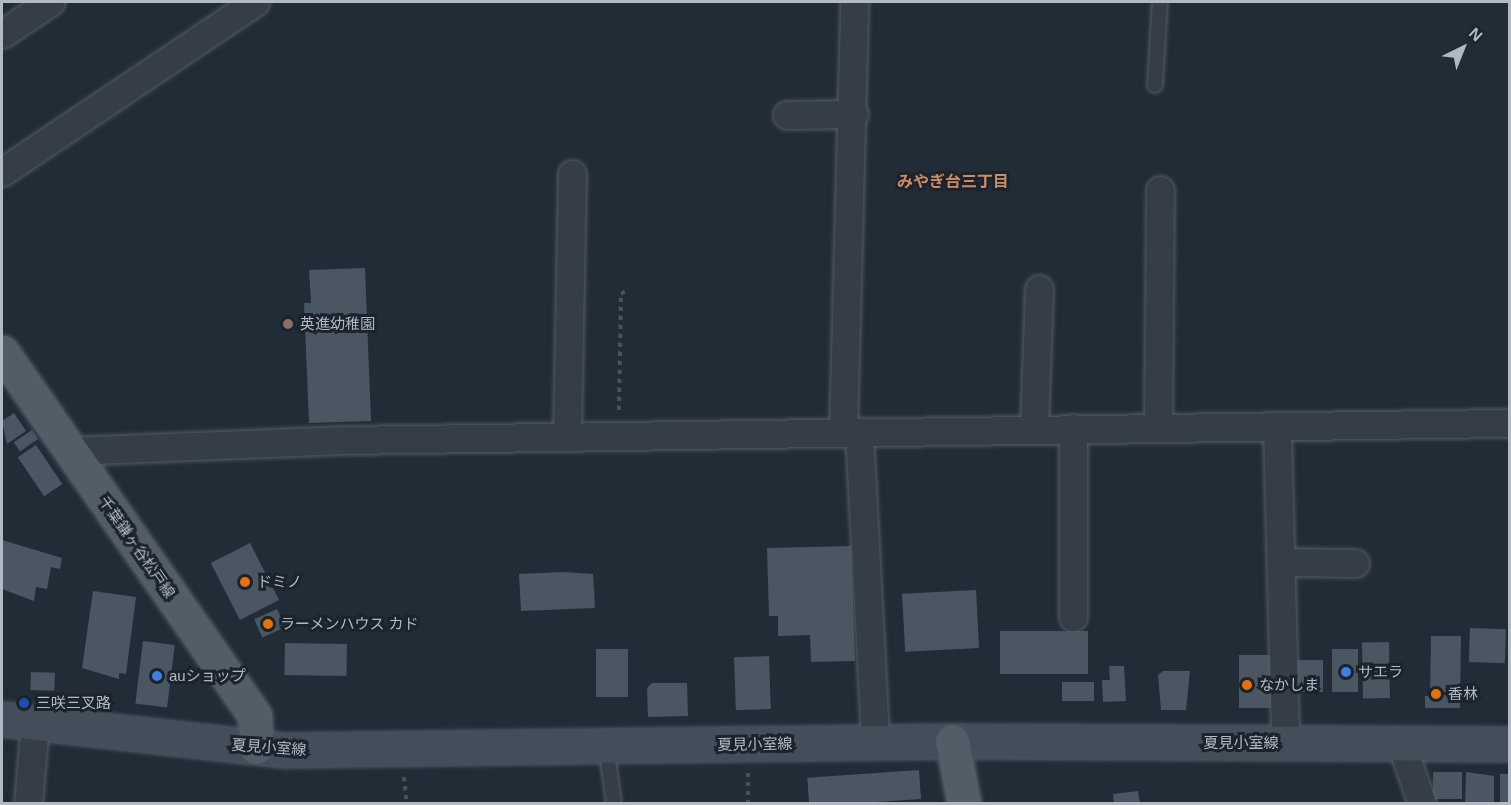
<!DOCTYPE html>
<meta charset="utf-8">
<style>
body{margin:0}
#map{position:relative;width:1511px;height:805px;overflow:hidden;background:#222c37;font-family:Helvetica,"Noto Sans JP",sans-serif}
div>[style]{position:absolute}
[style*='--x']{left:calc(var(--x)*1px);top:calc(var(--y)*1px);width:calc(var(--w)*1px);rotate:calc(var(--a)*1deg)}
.building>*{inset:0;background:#4a5662;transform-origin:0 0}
.path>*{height:4px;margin-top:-2px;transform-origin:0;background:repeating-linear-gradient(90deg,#435657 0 4.5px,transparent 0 9px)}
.roads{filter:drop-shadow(0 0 2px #535c65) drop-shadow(0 0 2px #535c65)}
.lane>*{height:14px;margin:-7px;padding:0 7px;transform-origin:7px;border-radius:7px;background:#353e47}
.street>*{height:27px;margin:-13.5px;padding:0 13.5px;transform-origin:13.5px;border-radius:13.5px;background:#353e47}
.secondary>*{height:33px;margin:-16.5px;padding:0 16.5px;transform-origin:16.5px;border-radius:16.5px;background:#444d5a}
.primary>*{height:33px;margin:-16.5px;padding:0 16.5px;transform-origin:16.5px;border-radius:16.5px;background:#535d67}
.dots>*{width:16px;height:16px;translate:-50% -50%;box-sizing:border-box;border:3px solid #1b232c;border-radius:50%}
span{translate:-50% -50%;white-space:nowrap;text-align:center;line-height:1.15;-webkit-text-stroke:6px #1b232c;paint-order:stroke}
.poi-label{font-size:15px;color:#b0b9c4}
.left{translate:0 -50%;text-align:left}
.street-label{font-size:15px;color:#b0b9c4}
.neighbourhood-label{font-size:16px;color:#cc8b63;font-weight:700}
.frame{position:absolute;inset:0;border:3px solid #b0b9c4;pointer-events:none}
.north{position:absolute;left:1433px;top:18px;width:60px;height:60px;-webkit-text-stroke:4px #1b232c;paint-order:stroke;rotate:43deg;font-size:16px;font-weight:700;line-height:24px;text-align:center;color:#b0b9c4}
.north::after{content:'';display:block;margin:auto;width:21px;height:27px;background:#b0b9c4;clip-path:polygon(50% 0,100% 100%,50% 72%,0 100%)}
</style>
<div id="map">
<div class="building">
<i style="clip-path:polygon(365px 268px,371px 421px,309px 423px,304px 303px,311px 303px,309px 270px)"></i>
<i style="clip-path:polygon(14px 413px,26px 431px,7px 444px,2px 421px)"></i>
<i style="left:32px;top:430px;width:11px;height:22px;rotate:56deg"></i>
<i style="left:36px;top:445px;width:47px;height:22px;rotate:56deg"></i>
<i style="clip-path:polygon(2px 540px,62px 558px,60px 569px,51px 567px,47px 589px,36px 587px,34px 601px,2px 589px)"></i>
<i style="left:250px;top:543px;width:64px;height:44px;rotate:63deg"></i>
<i style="clip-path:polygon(851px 546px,855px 661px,811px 662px,810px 635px,778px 636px,778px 616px,769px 616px,767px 548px)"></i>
<i style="clip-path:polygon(563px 572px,593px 574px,595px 608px,521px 611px,519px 574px)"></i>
<i style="left:976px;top:590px;width:58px;height:74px;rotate:87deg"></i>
<i style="clip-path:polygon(93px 591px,136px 597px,126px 674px,119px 673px,119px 679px,82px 668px)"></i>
<i style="left:277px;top:609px;width:20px;height:25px;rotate:66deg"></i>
<i style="left:1470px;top:628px;width:36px;height:34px;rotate:2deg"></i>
<i style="left:1088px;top:631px;width:43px;height:88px;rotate:90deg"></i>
<i style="clip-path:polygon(1431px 636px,1461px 636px,1460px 708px,1425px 708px,1425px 696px,1430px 696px)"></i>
<i style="left:143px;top:641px;width:32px;height:63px;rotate:7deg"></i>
<i style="left:1389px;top:642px;width:56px;height:27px;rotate:89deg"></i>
<i style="left:285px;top:643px;width:62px;height:32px;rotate:1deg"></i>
<i style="left:628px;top:649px;width:48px;height:32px;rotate:90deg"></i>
<i style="left:1332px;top:649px;width:26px;height:43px"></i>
<i style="left:1239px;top:655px;width:35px;height:53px"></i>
<i style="left:769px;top:656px;width:53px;height:35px;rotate:88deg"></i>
<i style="left:1294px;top:660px;width:29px;height:32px"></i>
<i style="clip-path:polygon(1109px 666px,1124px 666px,1126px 701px,1103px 702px,1102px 680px,1110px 680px)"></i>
<i style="clip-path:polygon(1163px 671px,1190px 671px,1186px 710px,1161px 710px,1158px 675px)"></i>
<i style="left:31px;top:672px;width:24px;height:18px;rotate:2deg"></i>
<i style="left:1062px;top:682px;width:32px;height:19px"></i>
<i style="clip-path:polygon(652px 683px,687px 683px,688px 716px,648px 717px,647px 688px)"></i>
<i style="left:919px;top:770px;width:29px;height:112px;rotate:86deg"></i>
<i style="left:1433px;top:772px;width:29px;height:27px"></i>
<i style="clip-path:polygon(1466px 772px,1494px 776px,1494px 804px,1465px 804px)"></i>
<i style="left:1500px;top:774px;width:10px;height:30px"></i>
<i style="clip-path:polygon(1138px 791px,1140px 804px,1114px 804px,1113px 794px)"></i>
</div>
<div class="path">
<i style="--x:619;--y:410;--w:116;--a:-89"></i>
<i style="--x:621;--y:294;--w:9;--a:-36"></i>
<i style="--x:748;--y:773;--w:31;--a:90"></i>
<i style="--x:404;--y:777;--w:27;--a:84"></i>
</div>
<div class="roads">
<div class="lane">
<i style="--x:1155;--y:85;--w:83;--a:-86.6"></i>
<i style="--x:606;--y:746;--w:59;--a:82.1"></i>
</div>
<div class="street">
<i style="--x:2;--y:34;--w:58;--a:-33.7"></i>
<i style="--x:787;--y:115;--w:67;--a:-0.9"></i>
<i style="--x:2;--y:172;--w:305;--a:-33.9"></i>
<i style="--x:1158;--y:427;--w:237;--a:-89.5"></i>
<i style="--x:1034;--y:429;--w:140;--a:-88"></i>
<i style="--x:1277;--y:429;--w:314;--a:88.5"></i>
<i style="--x:843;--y:432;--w:430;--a:-88.5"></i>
<i style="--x:859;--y:432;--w:310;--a:87"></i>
<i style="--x:567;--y:436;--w:262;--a:-88.9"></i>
<i style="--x:70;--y:451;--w:274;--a:-2.3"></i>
<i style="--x:344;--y:440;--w:1166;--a:-0.84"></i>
<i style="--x:1281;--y:562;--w:74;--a:0.8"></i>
<i style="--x:1073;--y:617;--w:189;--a:-90"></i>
<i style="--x:1401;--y:743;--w:65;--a:71"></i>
<i style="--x:28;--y:804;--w:82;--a:-85.1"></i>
</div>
<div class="secondary">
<i style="--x:2;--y:719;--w:285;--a:6.3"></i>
<i style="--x:285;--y:750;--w:667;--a:-0.77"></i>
<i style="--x:952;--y:741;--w:558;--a:0.31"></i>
</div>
<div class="primary">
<i style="--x:2;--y:352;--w:443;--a:55.2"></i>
<i style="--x:255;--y:716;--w:31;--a:88"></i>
<i style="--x:952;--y:741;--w:64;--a:79.2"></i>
</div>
</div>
<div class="dots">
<i style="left:288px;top:324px;background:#8d6e63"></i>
<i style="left:245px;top:582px;background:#e8710a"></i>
<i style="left:268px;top:624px;background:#e8710a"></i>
<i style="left:1346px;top:672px;background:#3f7fe0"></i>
<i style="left:157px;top:676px;background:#3f7fe0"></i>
<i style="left:1247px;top:685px;background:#e8710a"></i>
<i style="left:1436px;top:694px;background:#e8710a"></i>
<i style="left:24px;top:703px;background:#1a4fb4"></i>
</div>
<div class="poi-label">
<span class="left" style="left:300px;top:324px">英進幼稚園</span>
<span class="left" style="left:257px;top:582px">ドミノ</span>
<span class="left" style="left:280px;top:624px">ラーメンハウス カド</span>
<span class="left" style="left:1358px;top:672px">サエラ</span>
<span class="left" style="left:169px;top:676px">auショップ</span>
<span class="left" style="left:1259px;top:685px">なかしま</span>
<span class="left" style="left:1448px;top:694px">香林</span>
<span class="left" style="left:36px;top:703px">三咲三叉路</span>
</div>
<div class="street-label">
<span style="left:137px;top:547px;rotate:55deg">千葉鎌ヶ谷松戸線</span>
<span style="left:1241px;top:743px">夏見小室線</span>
<span style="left:755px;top:744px;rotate:-1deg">夏見小室線</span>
<span style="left:269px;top:747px;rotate:4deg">夏見小室線</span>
</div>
<div class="neighbourhood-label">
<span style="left:953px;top:182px">みやぎ台三丁目</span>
</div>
<div class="frame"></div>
<div class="north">N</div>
</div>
